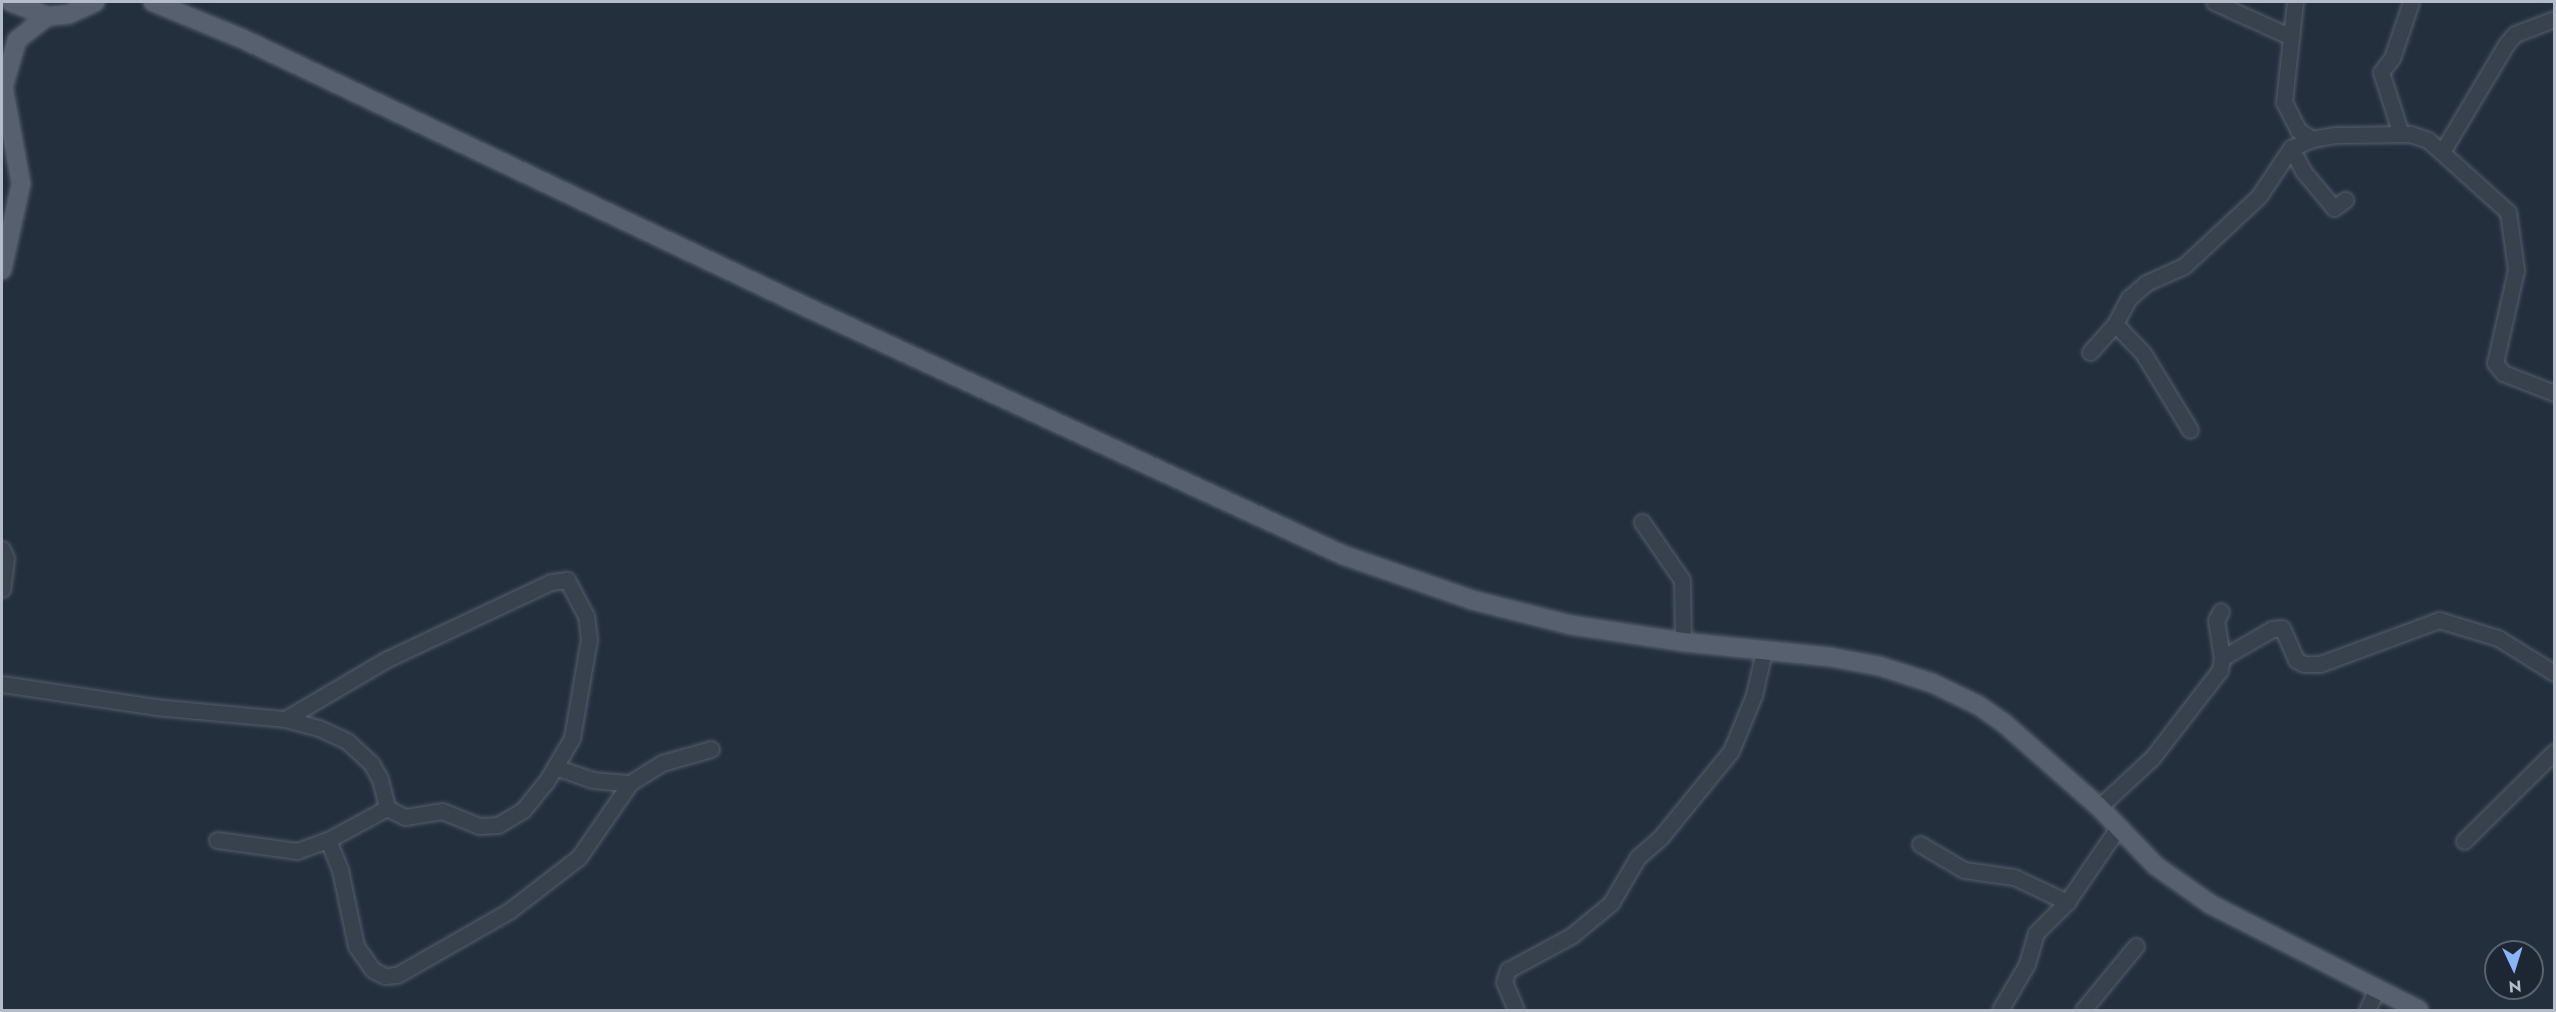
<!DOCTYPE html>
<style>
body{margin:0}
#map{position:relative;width:2556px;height:1012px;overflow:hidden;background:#242f3e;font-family:Jost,sans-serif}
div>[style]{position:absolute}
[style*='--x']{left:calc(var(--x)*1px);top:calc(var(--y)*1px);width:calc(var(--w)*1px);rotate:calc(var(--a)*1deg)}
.roads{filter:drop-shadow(0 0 2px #565f6c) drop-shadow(0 0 2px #565f6c)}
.minor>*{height:15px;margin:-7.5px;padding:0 7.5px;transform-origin:7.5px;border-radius:7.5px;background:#38414e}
.major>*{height:18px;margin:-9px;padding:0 9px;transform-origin:9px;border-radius:9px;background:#56606e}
span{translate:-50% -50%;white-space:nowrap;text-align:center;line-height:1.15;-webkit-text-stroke:6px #1d2633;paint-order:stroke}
.frame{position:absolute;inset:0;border:3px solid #b4bcc9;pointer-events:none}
.north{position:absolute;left:2484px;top:940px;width:60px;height:60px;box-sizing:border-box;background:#1d2633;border:2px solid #59626f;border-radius:50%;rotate:176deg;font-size:16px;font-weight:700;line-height:24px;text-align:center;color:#b4bcc9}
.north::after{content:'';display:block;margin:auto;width:21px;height:27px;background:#8ab4f8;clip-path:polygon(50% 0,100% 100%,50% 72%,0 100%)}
</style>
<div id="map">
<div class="roads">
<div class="minor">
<i style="--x:2214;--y:2;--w:85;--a:24.4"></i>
<i style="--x:2295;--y:2;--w:101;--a:96.3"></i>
<i style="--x:2284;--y:102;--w:31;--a:63"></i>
<i style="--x:2298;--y:130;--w:17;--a:33"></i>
<i style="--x:2401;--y:134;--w:65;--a:-107.9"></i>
<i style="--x:2381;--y:72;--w:18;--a:-52"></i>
<i style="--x:2392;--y:58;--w:59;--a:-71.3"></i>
<i style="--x:2291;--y:148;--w:26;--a:62"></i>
<i style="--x:2303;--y:171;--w:48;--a:50"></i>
<i style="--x:2334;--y:208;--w:14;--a:-36"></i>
<i style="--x:2442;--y:152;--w:127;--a:-59.2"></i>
<i style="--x:2507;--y:43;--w:12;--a:-48"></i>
<i style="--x:2515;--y:34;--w:42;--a:-21"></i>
<i style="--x:2115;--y:324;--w:40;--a:46"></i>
<i style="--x:2143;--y:353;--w:90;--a:58.6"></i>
<i style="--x:2090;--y:352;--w:38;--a:-48"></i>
<i style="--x:2115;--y:324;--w:30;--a:-62"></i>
<i style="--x:2129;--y:298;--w:23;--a:-41"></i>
<i style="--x:2146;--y:283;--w:42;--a:-24.1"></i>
<i style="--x:2184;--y:266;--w:103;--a:-43"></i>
<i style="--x:2259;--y:196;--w:58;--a:-56.3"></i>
<i style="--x:2291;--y:148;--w:23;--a:-23"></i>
<i style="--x:2312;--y:139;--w:23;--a:-10"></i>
<i style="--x:2335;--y:135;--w:75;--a:-0.8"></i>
<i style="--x:2410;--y:134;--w:19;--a:18"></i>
<i style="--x:2428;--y:140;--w:108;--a:42"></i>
<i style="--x:2508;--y:212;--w:59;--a:82.1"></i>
<i style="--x:2516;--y:270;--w:95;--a:102.7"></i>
<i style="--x:2495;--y:363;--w:13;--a:51"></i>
<i style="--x:2503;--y:373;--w:55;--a:21.4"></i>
<i style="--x:1642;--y:522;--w:70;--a:55.4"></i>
<i style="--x:1682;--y:580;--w:62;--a:89.1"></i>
<i style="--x:2;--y:549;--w:10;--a:66"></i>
<i style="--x:6;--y:558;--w:31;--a:97"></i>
<i style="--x:2222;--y:658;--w:58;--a:-30.1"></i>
<i style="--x:2272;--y:629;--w:10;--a:-6"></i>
<i style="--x:2282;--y:628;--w:35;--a:66"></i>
<i style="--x:2296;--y:660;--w:9;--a:27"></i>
<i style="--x:2304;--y:664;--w:16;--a:0"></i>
<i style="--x:2320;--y:664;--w:127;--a:-20.3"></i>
<i style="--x:2439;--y:620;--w:62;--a:17"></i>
<i style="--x:2498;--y:638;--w:66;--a:32"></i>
<i style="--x:2;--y:684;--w:155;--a:8.5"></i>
<i style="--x:155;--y:707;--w:131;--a:5.3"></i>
<i style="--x:285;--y:719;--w:35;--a:15"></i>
<i style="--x:319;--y:728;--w:31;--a:25"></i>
<i style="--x:347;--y:741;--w:33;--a:43"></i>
<i style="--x:371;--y:763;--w:18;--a:61"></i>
<i style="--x:380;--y:779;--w:30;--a:76"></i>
<i style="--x:555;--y:767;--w:39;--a:19"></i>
<i style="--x:592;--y:780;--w:38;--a:5"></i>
<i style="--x:2099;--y:807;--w:72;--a:-42.8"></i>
<i style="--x:2152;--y:758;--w:111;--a:-52.3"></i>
<i style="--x:2220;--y:670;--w:12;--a:-81"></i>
<i style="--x:2222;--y:658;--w:38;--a:-99"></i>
<i style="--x:2216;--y:620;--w:10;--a:-61"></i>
<i style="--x:217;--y:840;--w:81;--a:7.8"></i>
<i style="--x:297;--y:851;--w:33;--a:-20"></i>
<i style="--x:328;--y:840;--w:67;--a:-28.5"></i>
<i style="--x:387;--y:808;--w:20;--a:27"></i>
<i style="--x:405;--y:817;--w:37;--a:-9"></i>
<i style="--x:442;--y:811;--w:40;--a:22"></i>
<i style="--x:479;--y:826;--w:19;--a:-3"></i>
<i style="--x:498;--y:825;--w:29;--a:-31"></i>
<i style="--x:523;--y:810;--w:36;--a:-51"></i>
<i style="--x:546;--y:782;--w:51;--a:-59.4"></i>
<i style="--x:572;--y:738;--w:100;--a:-80.3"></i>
<i style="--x:589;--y:639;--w:23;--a:-97"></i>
<i style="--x:586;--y:616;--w:41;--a:-117.8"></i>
<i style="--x:567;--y:580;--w:16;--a:173"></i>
<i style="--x:551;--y:582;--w:181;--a:154.8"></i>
<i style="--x:387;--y:659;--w:118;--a:149.5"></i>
<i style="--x:328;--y:840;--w:32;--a:68"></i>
<i style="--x:340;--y:870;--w:78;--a:78.1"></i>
<i style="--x:356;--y:946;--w:29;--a:55"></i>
<i style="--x:373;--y:970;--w:13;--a:27"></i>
<i style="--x:385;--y:976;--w:12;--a:-5"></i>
<i style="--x:397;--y:975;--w:129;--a:-29.7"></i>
<i style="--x:509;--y:911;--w:88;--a:-37.6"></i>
<i style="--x:579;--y:857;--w:90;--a:-55.4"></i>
<i style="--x:630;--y:783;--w:38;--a:-32"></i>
<i style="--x:662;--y:763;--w:51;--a:-15.9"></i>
<i style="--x:2464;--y:841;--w:127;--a:-44.7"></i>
<i style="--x:1920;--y:844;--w:51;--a:30.6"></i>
<i style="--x:1964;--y:870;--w:50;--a:8"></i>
<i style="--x:2014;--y:877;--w:59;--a:25.3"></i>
<i style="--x:1516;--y:1010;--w:30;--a:-113"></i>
<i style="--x:1504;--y:982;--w:13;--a:-72"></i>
<i style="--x:1508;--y:970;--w:72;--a:-28.4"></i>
<i style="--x:1571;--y:936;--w:52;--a:-39.5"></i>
<i style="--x:1611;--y:903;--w:53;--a:-59.6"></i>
<i style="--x:1638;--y:857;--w:29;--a:-41"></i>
<i style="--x:1660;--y:838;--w:112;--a:-50.8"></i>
<i style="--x:1731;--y:751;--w:61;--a:-67.7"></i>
<i style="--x:1754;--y:695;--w:45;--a:-77.2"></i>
<i style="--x:2000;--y:1010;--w:53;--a:-59.6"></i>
<i style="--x:2027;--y:964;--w:32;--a:-74"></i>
<i style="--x:2036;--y:933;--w:44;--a:-45"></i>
<i style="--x:2067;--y:902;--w:88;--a:-55.6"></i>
<i style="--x:2083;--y:1010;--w:83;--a:-50.4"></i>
<i style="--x:2367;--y:1010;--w:23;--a:-65"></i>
</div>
<div class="major">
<i style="--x:11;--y:2;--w:40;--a:21"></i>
<i style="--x:48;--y:16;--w:21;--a:-5"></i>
<i style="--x:69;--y:14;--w:29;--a:-25"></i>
<i style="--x:153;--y:2;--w:97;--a:22.3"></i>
<i style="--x:243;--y:39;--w:621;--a:25.45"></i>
<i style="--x:804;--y:306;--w:594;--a:24.8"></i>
<i style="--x:1343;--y:555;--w:137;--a:19.2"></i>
<i style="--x:1472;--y:600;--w:102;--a:14.2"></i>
<i style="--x:1571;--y:625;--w:113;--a:8.6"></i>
<i style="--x:1683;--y:642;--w:148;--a:5.8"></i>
<i style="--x:1830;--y:657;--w:50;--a:10.4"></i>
<i style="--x:1879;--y:666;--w:56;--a:17.8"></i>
<i style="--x:1932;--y:683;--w:51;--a:25.6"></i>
<i style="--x:1978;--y:705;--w:33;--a:35"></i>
<i style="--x:2005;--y:724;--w:125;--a:41.4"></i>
<i style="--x:2099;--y:807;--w:82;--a:46"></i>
<i style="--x:2156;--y:866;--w:66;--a:35.1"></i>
<i style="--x:2210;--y:904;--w:234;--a:26.9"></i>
<i style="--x:2;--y:80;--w:106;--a:79.6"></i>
<i style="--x:21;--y:184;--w:88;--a:102.5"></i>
<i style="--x:3;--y:88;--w:50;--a:-73.7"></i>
<i style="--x:17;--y:40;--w:39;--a:-38"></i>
</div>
</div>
<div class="frame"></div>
<div class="north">N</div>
</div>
